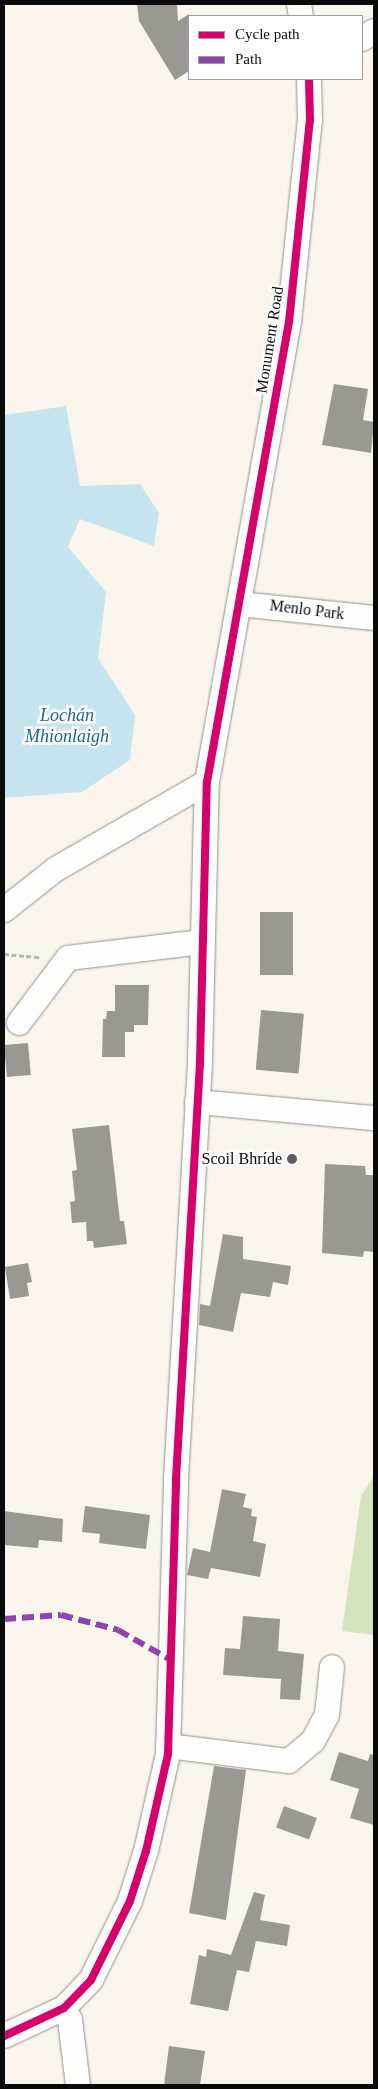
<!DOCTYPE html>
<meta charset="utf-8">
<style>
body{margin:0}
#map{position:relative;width:378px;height:2089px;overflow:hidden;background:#f9f5ec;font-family:"Times New Roman",serif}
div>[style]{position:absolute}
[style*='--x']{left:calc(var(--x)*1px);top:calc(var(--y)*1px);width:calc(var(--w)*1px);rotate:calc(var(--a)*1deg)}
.forest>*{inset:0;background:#d4e3bc}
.water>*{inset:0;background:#c5e4f0}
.building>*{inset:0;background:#9b9893;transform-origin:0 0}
.path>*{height:3px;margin-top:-1.5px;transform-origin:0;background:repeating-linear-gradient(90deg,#b7b6b5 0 5px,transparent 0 7.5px)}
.roads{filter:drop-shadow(0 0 1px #92908c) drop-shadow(0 0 1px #92908c)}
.minor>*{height:24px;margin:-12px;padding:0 12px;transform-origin:12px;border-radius:12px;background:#fefefc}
.quiet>*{height:6px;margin-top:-3px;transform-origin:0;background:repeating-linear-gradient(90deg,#8e44ad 0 12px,transparent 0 18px)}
.cycleway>*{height:8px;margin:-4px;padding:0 4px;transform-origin:4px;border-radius:4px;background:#d6006c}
.dots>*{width:14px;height:14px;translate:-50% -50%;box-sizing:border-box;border:2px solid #fff;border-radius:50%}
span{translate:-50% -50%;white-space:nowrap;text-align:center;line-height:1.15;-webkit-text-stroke:5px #fff;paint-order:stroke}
.street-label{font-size:16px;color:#0a0a0a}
.poi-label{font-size:16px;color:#0a0a0a}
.right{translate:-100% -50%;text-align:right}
.water-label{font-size:18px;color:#1b6593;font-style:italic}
.frame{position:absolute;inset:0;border:5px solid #0a0a0a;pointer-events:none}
.legend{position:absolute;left:188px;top:15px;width:175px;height:65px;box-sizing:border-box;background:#fff;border:1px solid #9d9d9d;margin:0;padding:6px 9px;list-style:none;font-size:15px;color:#0a0a0a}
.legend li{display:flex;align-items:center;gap:10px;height:25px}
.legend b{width:25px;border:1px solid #9d9d9d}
</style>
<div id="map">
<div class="forest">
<i style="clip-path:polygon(374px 1476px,374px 1635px,342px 1631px,361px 1496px)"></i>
</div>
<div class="water">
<i style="clip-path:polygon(66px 406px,80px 486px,140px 484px,159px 513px,154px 546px,80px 519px,68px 547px,106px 592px,98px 658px,135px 715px,130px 760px,82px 792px,4px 798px,4px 415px)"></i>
</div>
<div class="building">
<i style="clip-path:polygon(137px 4px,177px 4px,178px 21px,189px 14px,189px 71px,175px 80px,139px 21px)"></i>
<i style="clip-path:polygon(334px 384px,368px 389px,363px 420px,374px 422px,371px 453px,322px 445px)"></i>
<i style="left:260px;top:912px;width:33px;height:63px"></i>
<i style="clip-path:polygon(115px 985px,149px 985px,148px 1025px,134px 1025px,134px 1032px,125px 1032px,125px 1057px,102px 1057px,103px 1019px,106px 1019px,107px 1011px,115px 1011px)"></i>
<i style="left:261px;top:1010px;width:43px;height:60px;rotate:5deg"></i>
<i style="left:28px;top:1043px;width:32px;height:24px;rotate:85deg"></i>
<i style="clip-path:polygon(109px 1125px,120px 1221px,124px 1221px,127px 1244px,94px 1248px,93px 1241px,87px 1241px,86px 1222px,72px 1223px,70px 1202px,75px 1201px,72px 1171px,77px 1170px,72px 1129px)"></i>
<i style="clip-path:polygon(325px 1164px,365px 1166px,366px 1175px,374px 1175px,374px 1252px,364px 1251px,363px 1257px,322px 1253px)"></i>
<i style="clip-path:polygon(223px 1234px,243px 1237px,243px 1259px,291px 1266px,288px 1285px,273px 1282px,270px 1297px,241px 1293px,233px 1332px,199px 1325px,200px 1304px,210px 1306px)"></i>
<i style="clip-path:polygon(28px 1263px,32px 1282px,27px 1283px,29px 1296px,10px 1299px,5px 1267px)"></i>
<i style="clip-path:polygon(222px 1489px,246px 1494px,243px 1507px,252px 1509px,251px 1516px,257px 1517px,253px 1541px,266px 1544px,260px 1577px,211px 1568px,208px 1579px,187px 1575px,193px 1548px,210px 1552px)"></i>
<i style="clip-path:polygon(85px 1506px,150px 1515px,146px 1549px,99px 1543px,100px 1534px,82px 1532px)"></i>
<i style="clip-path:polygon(4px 1511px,63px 1519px,62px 1542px,39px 1540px,38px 1548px,4px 1545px)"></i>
<i style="clip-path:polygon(243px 1616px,280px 1619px,278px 1651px,304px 1654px,300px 1700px,280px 1699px,281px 1679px,223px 1675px,225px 1648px,240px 1649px)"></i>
<i style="clip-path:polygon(339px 1752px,368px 1761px,370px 1754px,374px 1755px,374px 1825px,350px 1818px,359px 1789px,330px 1780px)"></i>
<i style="clip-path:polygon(214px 1766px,246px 1770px,226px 1920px,189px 1913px)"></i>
<i style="left:284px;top:1806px;width:35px;height:23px;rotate:20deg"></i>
<i style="clip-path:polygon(254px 1892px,265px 1895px,260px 1920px,290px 1925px,287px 1946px,256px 1941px,249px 1972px,237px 1970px,228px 2011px,190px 2004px,199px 1955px,206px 1957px,207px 1949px,231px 1955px)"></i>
<i style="clip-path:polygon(169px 2046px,205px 2051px,200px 2085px,164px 2085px)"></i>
</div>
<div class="path">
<i style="--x:4;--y:954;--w:36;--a:5"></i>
</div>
<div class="roads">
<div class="minor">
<i style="--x:299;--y:4;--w:12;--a:81"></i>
<i style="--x:362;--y:39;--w:14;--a:-34"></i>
<i style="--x:239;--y:604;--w:136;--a:5.9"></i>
<i style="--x:4;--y:910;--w:66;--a:-38.3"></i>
<i style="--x:56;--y:869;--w:174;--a:-29.9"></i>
<i style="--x:19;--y:1023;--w:81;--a:-53"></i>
<i style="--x:68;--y:958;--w:135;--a:-6.8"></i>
<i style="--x:197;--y:1102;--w:178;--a:5.2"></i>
<i style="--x:168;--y:1746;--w:122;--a:7.1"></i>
<i style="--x:289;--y:1761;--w:31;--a:-40"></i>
<i style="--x:313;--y:1741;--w:30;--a:-62"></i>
<i style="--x:327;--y:1715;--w:48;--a:-84.1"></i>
<i style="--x:64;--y:2008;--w:13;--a:63"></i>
<i style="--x:70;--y:2020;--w:65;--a:83"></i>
<i style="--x:4;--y:2036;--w:66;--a:-25"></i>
<i style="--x:64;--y:2008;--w:39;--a:-46"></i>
<i style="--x:91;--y:1980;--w:88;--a:-63.7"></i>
<i style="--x:130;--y:1901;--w:52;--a:-72.3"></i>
<i style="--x:146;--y:1851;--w:99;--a:-77.2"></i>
<i style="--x:168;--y:1754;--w:275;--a:-88.3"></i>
<i style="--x:176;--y:1479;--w:419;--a:-86.7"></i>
<i style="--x:200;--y:1061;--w:279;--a:-88.6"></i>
<i style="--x:207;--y:782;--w:467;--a:-79.9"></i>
<i style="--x:289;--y:322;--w:203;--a:-84.1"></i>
<i style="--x:310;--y:120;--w:41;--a:-91.4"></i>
</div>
</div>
<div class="quiet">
<i style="--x:4;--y:1619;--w:57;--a:-4"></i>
<i style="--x:61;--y:1615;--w:59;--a:14.7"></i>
<i style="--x:118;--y:1630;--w:59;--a:29.6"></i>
</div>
<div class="cycleway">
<i style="--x:4;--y:2036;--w:66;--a:-25"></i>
<i style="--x:64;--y:2008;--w:39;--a:-46"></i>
<i style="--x:91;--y:1980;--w:88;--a:-63.7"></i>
<i style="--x:130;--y:1901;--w:52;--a:-72.3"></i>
<i style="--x:146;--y:1851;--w:99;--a:-77.2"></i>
<i style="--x:168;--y:1754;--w:275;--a:-88.3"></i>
<i style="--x:176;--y:1479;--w:419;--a:-86.7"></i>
<i style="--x:200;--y:1061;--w:279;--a:-88.6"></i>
<i style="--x:207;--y:782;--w:467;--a:-79.9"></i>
<i style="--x:289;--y:322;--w:203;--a:-84.1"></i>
<i style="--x:310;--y:120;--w:41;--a:-91.4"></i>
</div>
<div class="dots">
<i style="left:292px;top:1159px;background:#5e5c59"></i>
</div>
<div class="street-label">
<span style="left:270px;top:340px;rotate:-81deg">Monument Road</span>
<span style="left:307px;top:610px;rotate:7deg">Menlo Park</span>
</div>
<div class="poi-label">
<span class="right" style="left:282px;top:1159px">Scoil Bhríde</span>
</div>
<div class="water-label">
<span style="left:67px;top:726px">Lochán<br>Mhionlaigh</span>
</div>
<div class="frame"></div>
<ul class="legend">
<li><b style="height:6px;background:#d6006c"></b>Cycle path</li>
<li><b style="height:6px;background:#8e44ad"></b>Path</li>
</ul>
</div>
